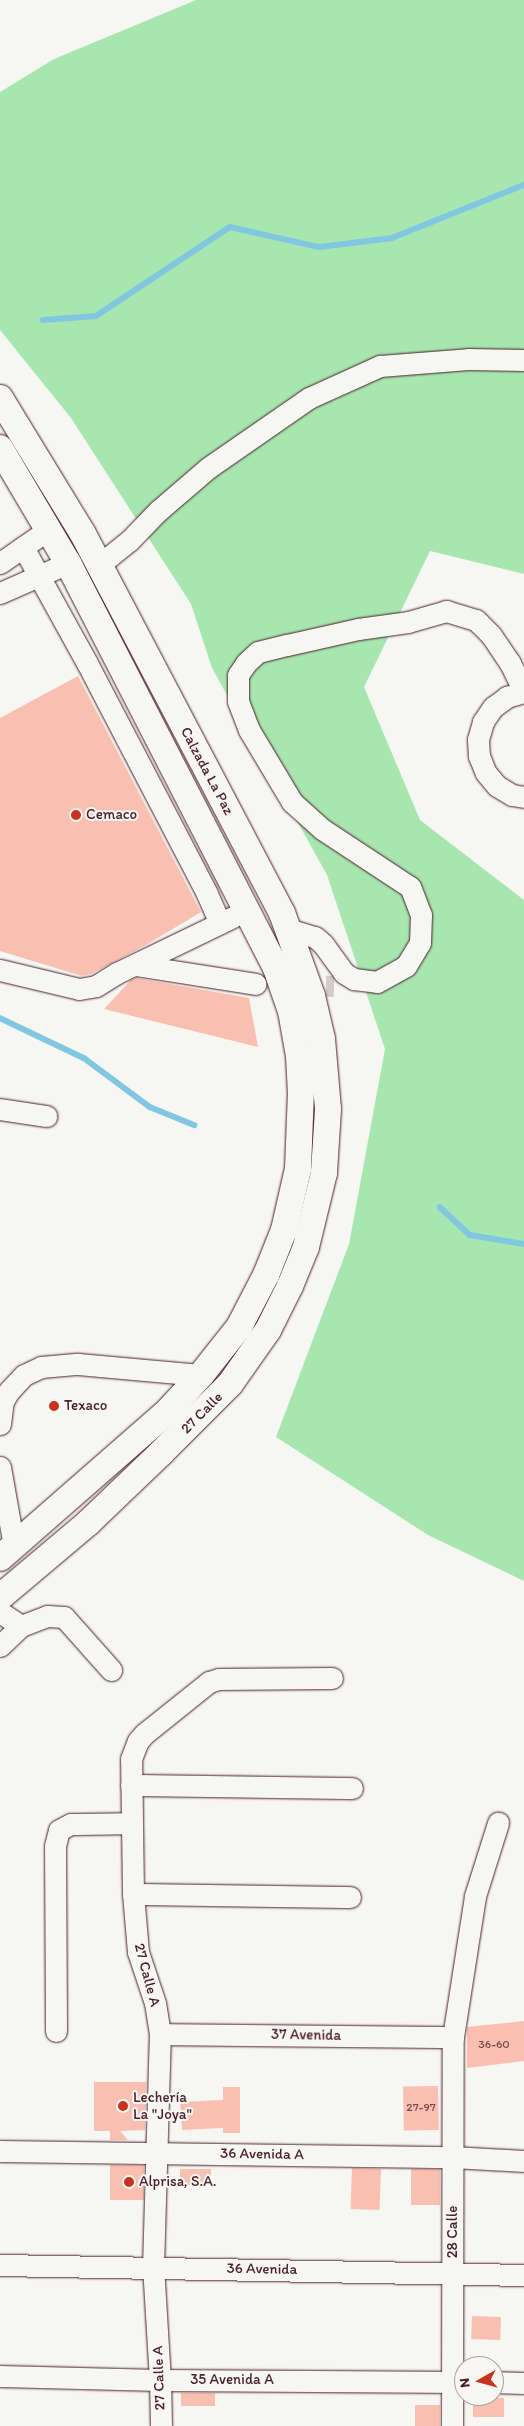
<!DOCTYPE html>
<meta charset="utf-8">
<style>
body{margin:0}
#map{position:relative;width:524px;height:2426px;overflow:hidden;background:#f6f6f2;font-family:Itim,sans-serif}
div>[style]{position:absolute}
[style*='--x']{left:calc(var(--x)*1px);top:calc(var(--y)*1px);width:calc(var(--w)*1px);rotate:calc(var(--a)*1deg)}
.green>*{inset:0;background:#a7e7af}
.stream>*{height:5.5px;margin:-2.75px;padding:0 2.75px;transform-origin:2.75px;border-radius:2.75px;background:#81c7e2}
.building>*{inset:0;background:#f9c0b1;transform-origin:0 0}
.minor-tunnel>*{height:21px;margin-top:-10.5px;transform-origin:0;background:repeating-linear-gradient(90deg,#d4cbca 0 21px,transparent 0 32px)}
.roads{filter:drop-shadow(0 0 1px #4a1f2b) drop-shadow(0 0 1px #4a1f2b)}
.minor>*{height:21px;margin:-10.5px;padding:0 10.5px;transform-origin:10.5px;border-radius:10.5px;background:#f6f6f2}
.major>*{height:26px;margin:-13px;padding:0 13px;transform-origin:13px;border-radius:13px;background:#f6f6f2}
.dots>*{width:14px;height:14px;translate:-50% -50%;box-sizing:border-box;border:2px solid #f6f6f2;border-radius:50%}
span{translate:-50% -50%;white-space:nowrap;text-align:center;line-height:1.15;-webkit-text-stroke:4px #f6f6f2;paint-order:stroke}
.number-label{font-size:12px;color:#76474c}
.number-label span{-webkit-text-stroke-width:0}
.street-label{font-size:15px;color:#4a1f2b}
.poi-label{font-size:15px;color:#4a1f2b}
.left{translate:0 -50%;text-align:left}
.north{position:absolute;left:454px;top:2356px;width:50px;height:50px;box-sizing:border-box;background:#f6f6f2;border:1px solid #b1a0a2;border-radius:50%;rotate:263deg;font-size:14px;font-weight:700;line-height:20px;text-align:center;color:#4a1f2b}
.north::after{content:'';display:block;margin:auto;width:18px;height:22px;background:#c8321e;clip-path:polygon(50% 0,100% 100%,50% 72%,0 100%)}
</style>
<div id="map">
<div class="green">
<i style="clip-path:polygon(196px 0,524px 0,524px 574px,430px 551px,364px 687px,420px 820px,524px 900px,524px 1581px,428px 1535px,276px 1437px,349px 1244px,385px 1049px,327px 875px,212px 668px,191px 604px,71px 418px,0 330px,0 92px,54px 59px)"></i>
</div>
<div class="stream">
<i style="--x:43;--y:320;--w:53;--a:-4.3"></i>
<i style="--x:96;--y:316;--w:161;--a:-33.6"></i>
<i style="--x:230;--y:227;--w:91;--a:12.7"></i>
<i style="--x:319;--y:247;--w:74;--a:-7"></i>
<i style="--x:392;--y:238;--w:142;--a:-21.9"></i>
<i style="--x:0;--y:1018;--w:93;--a:25.5"></i>
<i style="--x:84;--y:1058;--w:82;--a:36.6"></i>
<i style="--x:150;--y:1107;--w:48;--a:22.2"></i>
<i style="--x:440;--y:1207;--w:41;--a:43"></i>
<i style="--x:470;--y:1235;--w:55;--a:9.5"></i>
</div>
<div class="building">
<i style="clip-path:polygon(78px 676px,201px 912px,146px 945px,91px 974px,82px 976px,0 951px,0 718px)"></i>
<i style="clip-path:polygon(136px 978px,249px 998px,258px 1047px,104px 1009px,131px 980px)"></i>
<i style="clip-path:polygon(524px 2021px,524px 2061px,467px 2068px,467px 2027px)"></i>
<i style="clip-path:polygon(94px 2082px,146px 2082px,145px 2130px,120px 2131px,128px 2140px,110px 2140px,110px 2131px,94px 2131px)"></i>
<i style="left:438px;top:2086px;width:44px;height:35px;rotate:89deg"></i>
<i style="clip-path:polygon(223px 2087px,240px 2087px,240px 2133px,223px 2133px,223px 2128px,182px 2130px,180px 2102px,223px 2100px)"></i>
<i style="left:110px;top:2165px;width:34px;height:35px"></i>
<i style="left:352px;top:2168px;width:29px;height:41px;rotate:2deg"></i>
<i style="left:180px;top:2169px;width:31px;height:16px"></i>
<i style="left:411px;top:2169px;width:29px;height:36px"></i>
<i style="left:472px;top:2316px;width:29px;height:23px;rotate:2deg"></i>
<i style="left:181px;top:2393px;width:34px;height:13px"></i>
<i style="clip-path:polygon(483px 2397px,504px 2398px,504px 2417px,473px 2417px,473px 2401px)"></i>
<i style="left:440px;top:2405px;width:21px;height:25px;rotate:90deg"></i>
</div>
<div class="minor-tunnel">
<i style="--x:294;--y:985;--w:40;--a:1.4"></i>
</div>
<div class="roads">
<div class="minor">
<i style="--x:23;--y:547;--w:132;--a:61.1"></i>
<i style="--x:87;--y:663;--w:260;--a:62.5"></i>
<i style="--x:207;--y:894;--w:32;--a:66"></i>
<i style="--x:0;--y:563;--w:60;--a:-34.8"></i>
<i style="--x:99;--y:565;--w:38;--a:-39"></i>
<i style="--x:129;--y:541;--w:42;--a:-46"></i>
<i style="--x:158;--y:511;--w:66;--a:-40.7"></i>
<i style="--x:208;--y:468;--w:123;--a:-34.7"></i>
<i style="--x:309;--y:398;--w:78;--a:-24.3"></i>
<i style="--x:380;--y:366;--w:88;--a:-4.5"></i>
<i style="--x:468;--y:359;--w:56;--a:1"></i>
<i style="--x:0;--y:593;--w:74;--a:-23.8"></i>
<i style="--x:524;--y:692;--w:18;--a:164"></i>
<i style="--x:507;--y:697;--w:17;--a:144"></i>
<i style="--x:493;--y:707;--w:18;--a:124"></i>
<i style="--x:483;--y:722;--w:18;--a:106"></i>
<i style="--x:478;--y:739;--w:17;--a:87"></i>
<i style="--x:479;--y:756;--w:18;--a:68"></i>
<i style="--x:486;--y:773;--w:17;--a:50"></i>
<i style="--x:497;--y:786;--w:17;--a:31"></i>
<i style="--x:512;--y:795;--w:12;--a:9"></i>
<i style="--x:288;--y:929;--w:28;--a:17"></i>
<i style="--x:315;--y:937;--w:11;--a:41"></i>
<i style="--x:323;--y:944;--w:36;--a:54"></i>
<i style="--x:344;--y:973;--w:12;--a:31"></i>
<i style="--x:354;--y:979;--w:23;--a:7"></i>
<i style="--x:377;--y:982;--w:33;--a:-29"></i>
<i style="--x:406;--y:966;--w:27;--a:-59"></i>
<i style="--x:420;--y:943;--w:28;--a:-88"></i>
<i style="--x:421;--y:915;--w:30;--a:-111"></i>
<i style="--x:410;--y:887;--w:105;--a:-146.6"></i>
<i style="--x:322;--y:829;--w:40;--a:-138"></i>
<i style="--x:292;--y:802;--w:84;--a:-120.8"></i>
<i style="--x:249;--y:730;--w:31;--a:-111"></i>
<i style="--x:238;--y:701;--w:26;--a:-90"></i>
<i style="--x:238;--y:675;--w:14;--a:-56"></i>
<i style="--x:246;--y:663;--w:16;--a:-43"></i>
<i style="--x:258;--y:652;--w:30;--a:-14"></i>
<i style="--x:287;--y:645;--w:73;--a:-12.7"></i>
<i style="--x:358;--y:629;--w:50;--a:-8"></i>
<i style="--x:408;--y:622;--w:40;--a:-16"></i>
<i style="--x:446;--y:611;--w:31;--a:17"></i>
<i style="--x:476;--y:620;--w:21;--a:45"></i>
<i style="--x:491;--y:635;--w:34;--a:56"></i>
<i style="--x:510;--y:663;--w:32;--a:64"></i>
<i style="--x:135;--y:965;--w:122;--a:8.9"></i>
<i style="--x:0;--y:970;--w:81;--a:13.5"></i>
<i style="--x:79;--y:989;--w:17;--a:-10"></i>
<i style="--x:96;--y:986;--w:25;--a:-32"></i>
<i style="--x:117;--y:973;--w:129;--a:-25.8"></i>
<i style="--x:0;--y:1109;--w:47;--a:8.7"></i>
<i style="--x:0;--y:1424;--w:23;--a:-83"></i>
<i style="--x:3;--y:1401;--w:12;--a:-59"></i>
<i style="--x:9;--y:1391;--w:22;--a:-47"></i>
<i style="--x:24;--y:1375;--w:19;--a:-25"></i>
<i style="--x:41;--y:1367;--w:37;--a:-5"></i>
<i style="--x:78;--y:1364;--w:123;--a:5.1"></i>
<i style="--x:0;--y:1467;--w:80;--a:80"></i>
<i style="--x:0;--y:1612;--w:25;--a:34"></i>
<i style="--x:0;--y:1646;--w:29;--a:-44"></i>
<i style="--x:21;--y:1626;--w:28;--a:-21"></i>
<i style="--x:47;--y:1616;--w:17;--a:3"></i>
<i style="--x:64;--y:1617;--w:71;--a:48.4"></i>
<i style="--x:131;--y:1785;--w:221;--a:0.8"></i>
<i style="--x:133;--y:1894;--w:217;--a:0.8"></i>
<i style="--x:56;--y:2031;--w:185;--a:-90.3"></i>
<i style="--x:55;--y:1846;--w:16;--a:-76"></i>
<i style="--x:59;--y:1830;--w:13;--a:-27"></i>
<i style="--x:71;--y:1824;--w:61;--a:-0.9"></i>
<i style="--x:160;--y:2034;--w:293;--a:0.6"></i>
<i style="--x:0;--y:2151;--w:453;--a:0.8"></i>
<i style="--x:453;--y:2157;--w:71;--a:3.2"></i>
<i style="--x:0;--y:2265;--w:524;--a:1.09"></i>
<i style="--x:0;--y:2376;--w:160;--a:1.4"></i>
<i style="--x:160;--y:2380;--w:304;--a:0.4"></i>
<i style="--x:494;--y:2382;--w:30;--a:2"></i>
<i style="--x:161;--y:2426;--w:46;--a:-91.2"></i>
<i style="--x:160;--y:2380;--w:113;--a:-93.5"></i>
<i style="--x:153;--y:2267;--w:233;--a:-88.3"></i>
<i style="--x:160;--y:2034;--w:31;--a:-99"></i>
<i style="--x:155;--y:2003;--w:54;--a:-108.4"></i>
<i style="--x:138;--y:1952;--w:58;--a:-94.9"></i>
<i style="--x:133;--y:1894;--w:135;--a:-90.8"></i>
<i style="--x:131;--y:1759;--w:19;--a:-69"></i>
<i style="--x:138;--y:1741;--w:9;--a:-49"></i>
<i style="--x:144;--y:1734;--w:83;--a:-38.7"></i>
<i style="--x:209;--y:1682;--w:10;--a:-17"></i>
<i style="--x:219;--y:1679;--w:113;--a:-0.5"></i>
<i style="--x:452;--y:2426;--w:389;--a:-89.9"></i>
<i style="--x:453;--y:2037;--w:143;--a:-81.1"></i>
<i style="--x:475;--y:1896;--w:77;--a:-72.5"></i>
</div>
<div class="major">
<i style="--x:0;--y:398;--w:159;--a:58.6"></i>
<i style="--x:83;--y:534;--w:428;--a:62.3"></i>
<i style="--x:282;--y:913;--w:88;--a:70.1"></i>
<i style="--x:312;--y:996;--w:44;--a:76.9"></i>
<i style="--x:322;--y:1039;--w:70;--a:85.1"></i>
<i style="--x:328;--y:1109;--w:64;--a:93.6"></i>
<i style="--x:324;--y:1173;--w:76;--a:103.7"></i>
<i style="--x:306;--y:1247;--w:42;--a:112.3"></i>
<i style="--x:290;--y:1286;--w:49;--a:116.6"></i>
<i style="--x:268;--y:1330;--w:66;--a:125.1"></i>
<i style="--x:230;--y:1384;--w:98;--a:135"></i>
<i style="--x:161;--y:1453;--w:101;--a:136.2"></i>
<i style="--x:88;--y:1523;--w:115;--a:139.9"></i>
<i style="--x:0;--y:448;--w:134;--a:59.4"></i>
<i style="--x:68;--y:563;--w:455;--a:62.8"></i>
<i style="--x:276;--y:968;--w:46;--a:70.8"></i>
<i style="--x:291;--y:1011;--w:46;--a:79.9"></i>
<i style="--x:299;--y:1056;--w:35;--a:87"></i>
<i style="--x:301;--y:1091;--w:78;--a:92.2"></i>
<i style="--x:298;--y:1169;--w:63;--a:102.9"></i>
<i style="--x:284;--y:1230;--w:48;--a:111.8"></i>
<i style="--x:266;--y:1275;--w:59;--a:117.4"></i>
<i style="--x:239;--y:1327;--w:61;--a:128.4"></i>
<i style="--x:201;--y:1375;--w:49;--a:132.5"></i>
<i style="--x:168;--y:1411;--w:223;--a:138.8"></i>
</div>
</div>
<div class="dots">
<i style="left:76px;top:815px;background:#c8321e"></i>
<i style="left:54px;top:1406px;background:#c8321e"></i>
<i style="left:123px;top:2106px;background:#c8321e"></i>
<i style="left:129px;top:2182px;background:#c8321e"></i>
</div>
<div class="number-label">
<span style="left:494px;top:2045px">36-60</span>
<span style="left:421px;top:2108px">27-97</span>
</div>
<div class="street-label">
<span style="left:207px;top:771px;rotate:62deg">Calzada La Paz</span>
<span style="left:202px;top:1413px;rotate:-45deg">27 Calle</span>
<span style="left:147px;top:1975px;rotate:75deg">27 Calle A</span>
<span style="left:306px;top:2035px;rotate:1deg">37 Avenida</span>
<span style="left:262px;top:2154px;rotate:1deg">36 Avenida A</span>
<span style="left:453px;top:2232px;rotate:-90deg">28 Calle</span>
<span style="left:262px;top:2269px;rotate:1deg">36 Avenida</span>
<span style="left:159px;top:2378px;rotate:-92deg">27 Calle A</span>
<span style="left:232px;top:2380px">35 Avenida A</span>
</div>
<div class="poi-label">
<span class="left" style="left:86px;top:815px">Cemaco</span>
<span class="left" style="left:64px;top:1406px">Texaco</span>
<span class="left" style="left:133px;top:2106px">Lechería<br>La "Joya"</span>
<span class="left" style="left:139px;top:2182px">Alprisa, S.A.</span>
</div>
<div class="north">N</div>
</div>
